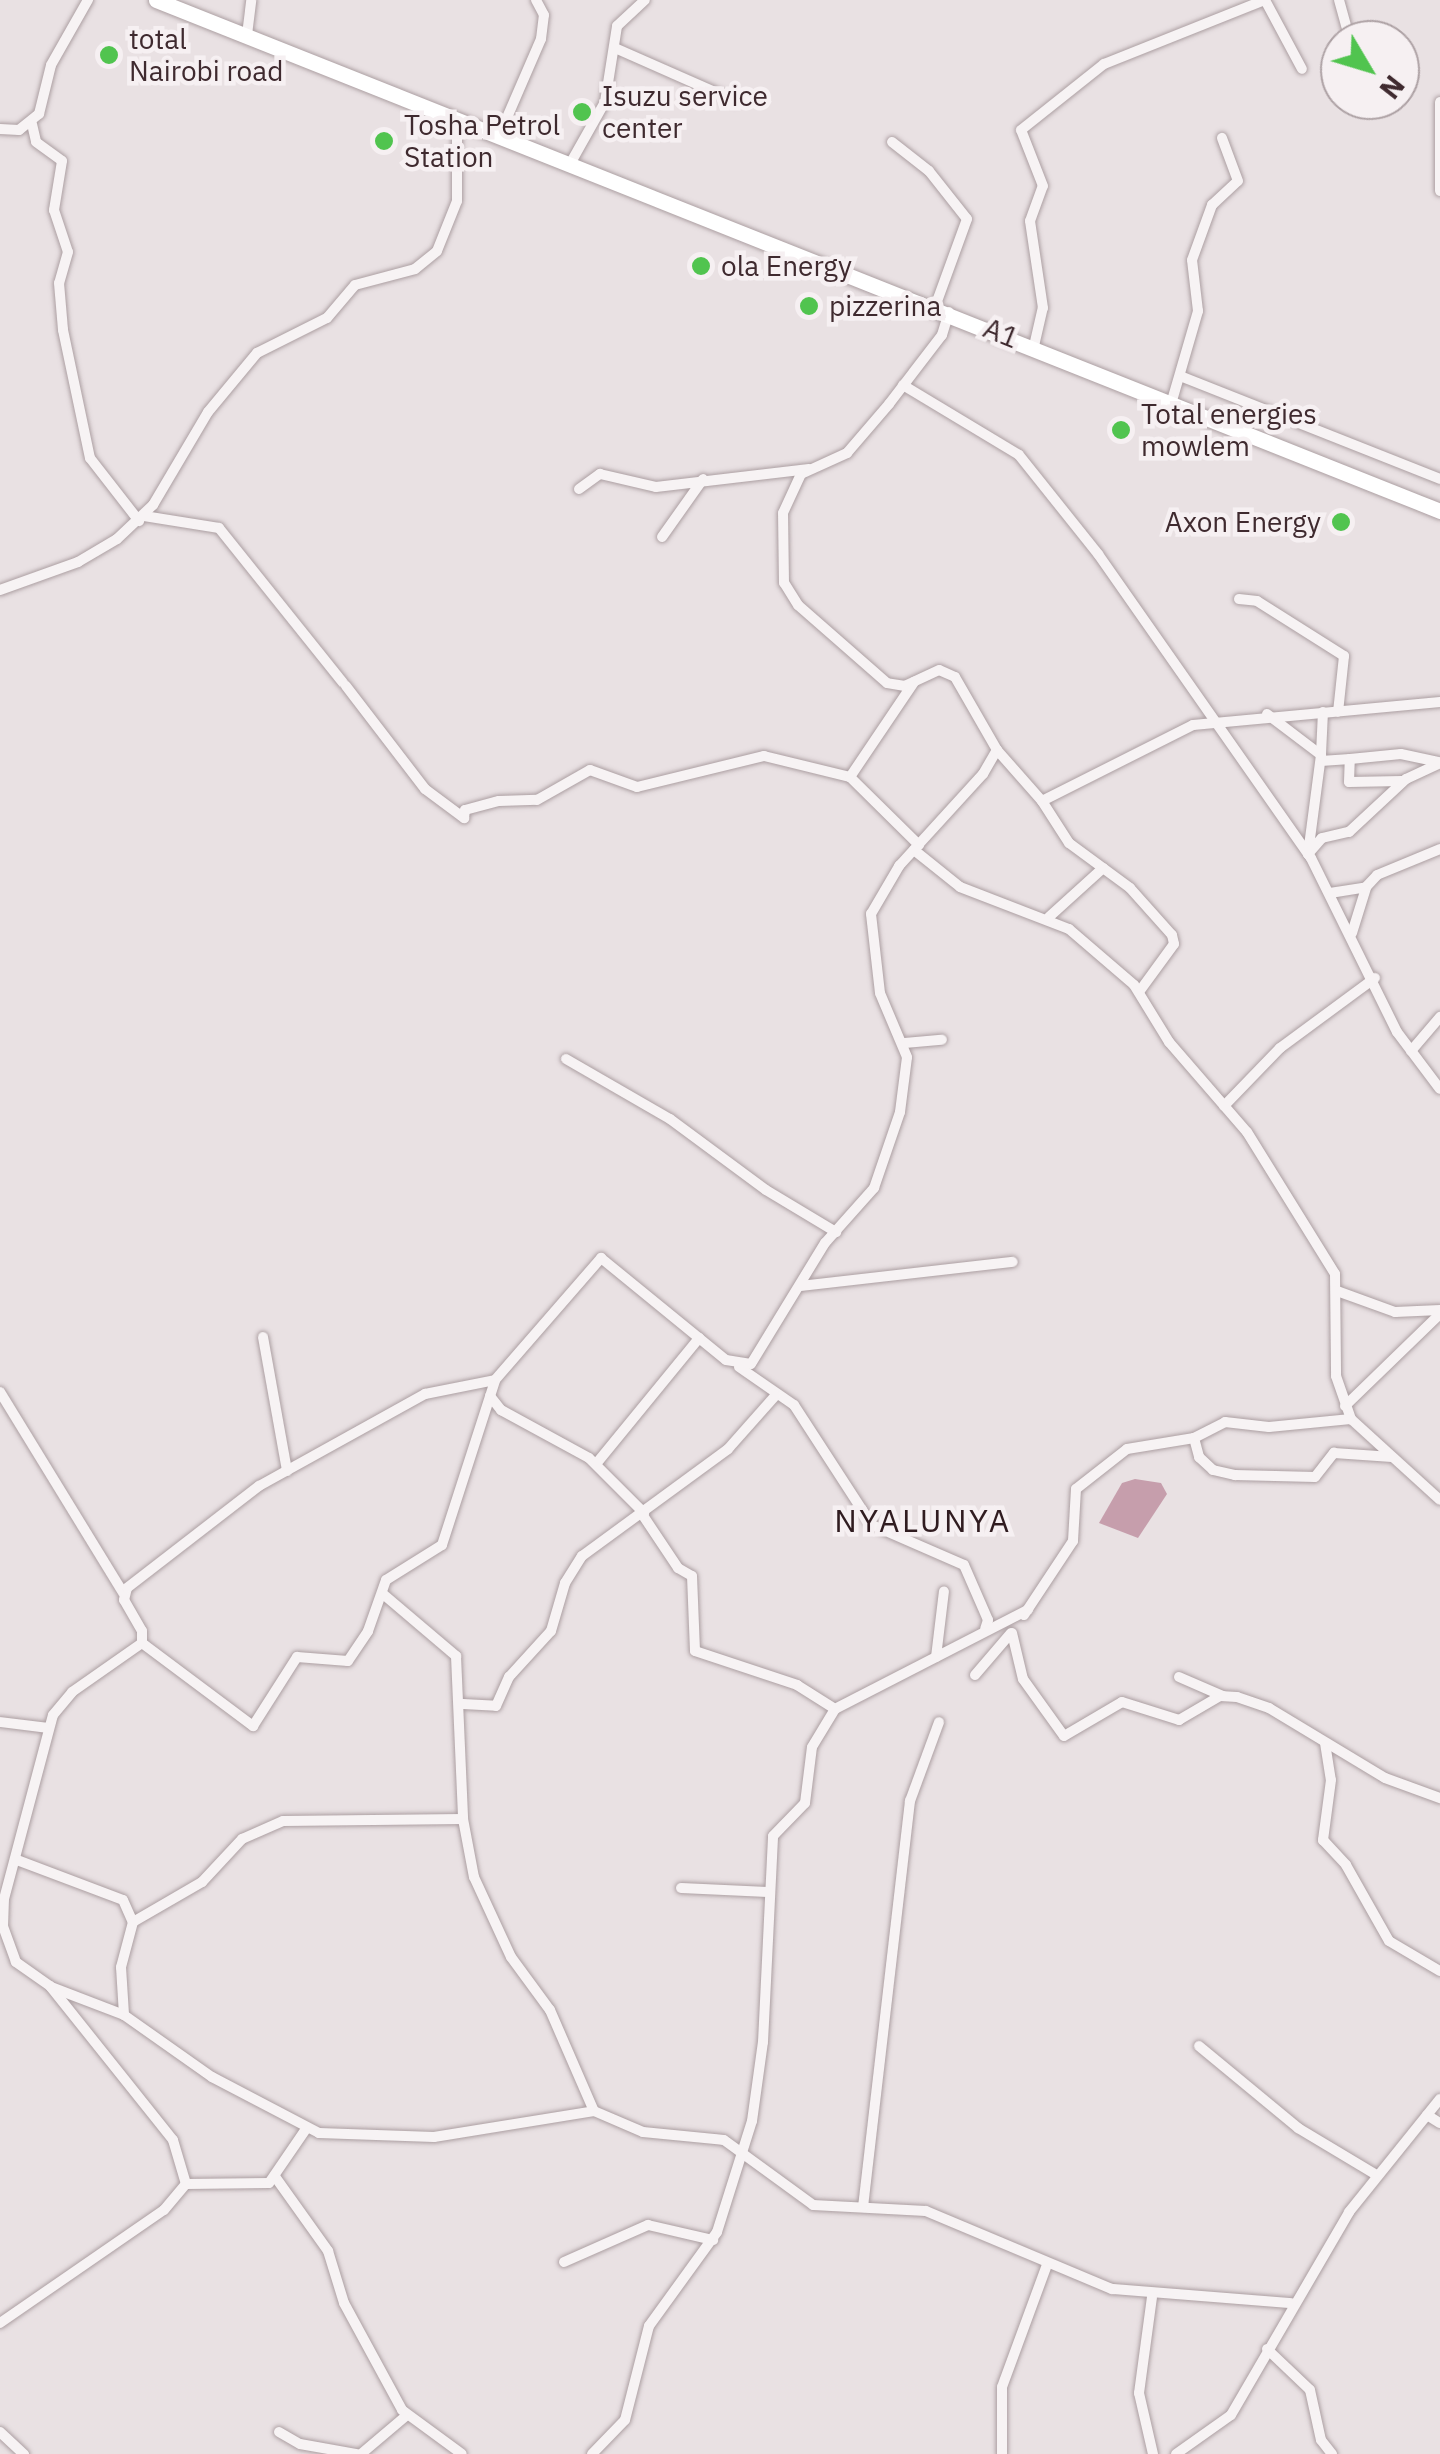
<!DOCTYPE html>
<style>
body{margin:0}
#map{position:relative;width:1440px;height:2454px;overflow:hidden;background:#e9e1e3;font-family:"IBM Plex Sans",sans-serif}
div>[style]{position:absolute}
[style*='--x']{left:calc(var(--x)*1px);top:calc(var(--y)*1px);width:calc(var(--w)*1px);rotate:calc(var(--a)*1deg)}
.water>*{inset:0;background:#c69eac}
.roads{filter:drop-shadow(0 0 2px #ac9fa2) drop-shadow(0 0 2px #ac9fa2)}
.minor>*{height:10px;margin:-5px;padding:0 5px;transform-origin:5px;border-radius:5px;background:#f7f3f4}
.highway>*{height:15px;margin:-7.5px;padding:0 7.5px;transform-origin:7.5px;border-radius:7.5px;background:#fff}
.dots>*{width:28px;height:28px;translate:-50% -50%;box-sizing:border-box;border:5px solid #f6f0f2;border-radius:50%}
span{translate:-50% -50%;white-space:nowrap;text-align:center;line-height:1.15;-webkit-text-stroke:9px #f6f0f2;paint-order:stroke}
.poi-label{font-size:28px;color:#3f2a2f}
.left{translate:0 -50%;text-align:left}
.right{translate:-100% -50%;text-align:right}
.street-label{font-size:28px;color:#3f2a2f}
.quarter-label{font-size:32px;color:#301c20;letter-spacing:2.5px}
.north{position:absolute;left:1320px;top:20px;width:100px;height:100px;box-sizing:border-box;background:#f6f0f2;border:2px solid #ada1a4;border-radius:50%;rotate:128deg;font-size:28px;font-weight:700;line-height:40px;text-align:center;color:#3f2a2f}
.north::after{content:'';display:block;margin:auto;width:35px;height:45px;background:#51c44f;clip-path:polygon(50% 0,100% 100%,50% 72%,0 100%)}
</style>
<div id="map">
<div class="water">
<i style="clip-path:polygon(1135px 1479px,1161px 1483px,1167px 1494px,1138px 1538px,1099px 1523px,1122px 1483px)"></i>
</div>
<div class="roads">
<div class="minor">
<i style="--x:1265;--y:0;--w:78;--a:61.8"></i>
<i style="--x:1339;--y:0;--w:41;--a:74.6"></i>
<i style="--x:247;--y:35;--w:35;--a:-83"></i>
<i style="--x:615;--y:48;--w:131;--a:23.8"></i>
<i style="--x:1440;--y:102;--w:89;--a:90"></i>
<i style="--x:32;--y:124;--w:18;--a:77"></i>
<i style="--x:36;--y:142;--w:32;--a:36"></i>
<i style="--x:62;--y:161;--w:50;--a:99.3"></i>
<i style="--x:54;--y:210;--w:44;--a:71.6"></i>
<i style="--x:68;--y:252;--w:32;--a:106"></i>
<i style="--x:59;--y:283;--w:47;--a:85.1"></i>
<i style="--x:63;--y:330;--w:131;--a:78.1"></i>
<i style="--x:90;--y:458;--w:80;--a:52.1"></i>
<i style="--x:0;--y:129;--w:19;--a:3"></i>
<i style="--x:19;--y:130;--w:26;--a:-39"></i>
<i style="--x:39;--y:114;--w:50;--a:-76.2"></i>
<i style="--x:51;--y:65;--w:75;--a:-60.4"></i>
<i style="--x:499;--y:136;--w:106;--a:-66.6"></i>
<i style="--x:541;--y:39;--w:24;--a:-83"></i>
<i style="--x:544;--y:15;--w:17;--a:-118"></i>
<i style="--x:892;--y:142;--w:47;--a:38.1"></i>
<i style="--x:929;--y:171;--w:61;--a:51.6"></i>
<i style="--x:967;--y:219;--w:94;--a:110"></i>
<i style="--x:570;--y:164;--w:71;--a:-60.6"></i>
<i style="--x:605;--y:102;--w:77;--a:-81"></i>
<i style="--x:617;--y:26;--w:38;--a:-43"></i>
<i style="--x:1034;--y:346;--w:39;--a:-77"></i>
<i style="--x:1043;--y:308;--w:88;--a:-98.5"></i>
<i style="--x:1030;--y:221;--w:37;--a:-70"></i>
<i style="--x:1043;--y:186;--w:60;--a:-111.4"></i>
<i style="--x:1021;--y:130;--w:106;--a:-38.5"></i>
<i style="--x:1104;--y:64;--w:173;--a:-21.7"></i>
<i style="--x:1180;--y:376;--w:280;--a:21.6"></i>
<i style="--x:903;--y:385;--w:135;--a:31.1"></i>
<i style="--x:1019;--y:455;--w:127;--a:51.4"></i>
<i style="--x:1098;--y:554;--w:371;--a:55"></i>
<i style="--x:1311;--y:858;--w:194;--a:63.7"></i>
<i style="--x:1397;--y:1032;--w:71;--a:53"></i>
<i style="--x:1171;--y:404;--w:97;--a:-73.8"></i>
<i style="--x:1198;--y:311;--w:51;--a:-96.7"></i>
<i style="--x:1192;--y:260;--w:59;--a:-70"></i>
<i style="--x:1212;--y:205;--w:35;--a:-43"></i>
<i style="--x:1238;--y:181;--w:46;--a:-110.4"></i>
<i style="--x:579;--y:489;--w:26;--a:-36"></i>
<i style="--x:600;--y:474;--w:57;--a:13.1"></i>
<i style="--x:656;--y:487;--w:154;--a:-6.7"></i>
<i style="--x:144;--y:516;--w:76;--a:9.1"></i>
<i style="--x:219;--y:528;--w:198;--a:51.3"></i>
<i style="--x:662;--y:537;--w:71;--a:-54.7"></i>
<i style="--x:0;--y:590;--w:83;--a:-19.7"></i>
<i style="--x:78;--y:562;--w:45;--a:-30.5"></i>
<i style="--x:117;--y:539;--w:50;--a:-43.4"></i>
<i style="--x:153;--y:505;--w:108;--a:-59.4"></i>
<i style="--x:208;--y:412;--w:77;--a:-50.3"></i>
<i style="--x:257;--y:353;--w:78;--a:-26.6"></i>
<i style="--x:327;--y:318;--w:43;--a:-49.7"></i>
<i style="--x:355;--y:285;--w:62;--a:-14.9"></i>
<i style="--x:415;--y:269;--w:28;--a:-39"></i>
<i style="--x:437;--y:251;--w:54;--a:-68.2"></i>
<i style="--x:457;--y:201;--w:82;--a:-90"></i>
<i style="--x:1239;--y:599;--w:18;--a:6"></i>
<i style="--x:1257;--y:601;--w:103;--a:32.3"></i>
<i style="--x:1344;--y:656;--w:56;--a:96.1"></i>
<i style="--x:346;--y:686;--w:130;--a:52.5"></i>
<i style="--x:425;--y:789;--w:49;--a:36.6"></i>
<i style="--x:464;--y:818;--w:8;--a:-83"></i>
<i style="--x:465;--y:810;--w:35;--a:-15"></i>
<i style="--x:499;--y:801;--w:38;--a:-2"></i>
<i style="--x:537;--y:800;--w:61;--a:-29.5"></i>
<i style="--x:590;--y:770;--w:50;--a:19.9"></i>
<i style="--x:637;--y:787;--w:131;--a:-13.7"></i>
<i style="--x:764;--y:756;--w:89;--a:13.7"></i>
<i style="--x:850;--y:777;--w:97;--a:44.6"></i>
<i style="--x:1267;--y:714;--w:68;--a:37.2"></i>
<i style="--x:1321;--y:755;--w:100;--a:97.5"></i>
<i style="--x:1308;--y:854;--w:21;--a:-49"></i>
<i style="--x:1322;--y:838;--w:28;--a:-13"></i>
<i style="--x:1349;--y:832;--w:78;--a:-42.9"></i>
<i style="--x:1406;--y:779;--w:38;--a:-25"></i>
<i style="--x:997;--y:750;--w:68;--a:48.6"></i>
<i style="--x:1042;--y:801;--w:169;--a:-26.7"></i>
<i style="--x:1193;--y:725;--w:248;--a:-5.3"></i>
<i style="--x:1321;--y:754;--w:42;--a:-87.3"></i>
<i style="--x:1321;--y:761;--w:29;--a:-4"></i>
<i style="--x:850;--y:777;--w:115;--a:-56"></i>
<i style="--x:1402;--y:781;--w:53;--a:178.9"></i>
<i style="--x:1349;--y:782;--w:23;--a:-88"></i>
<i style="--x:1350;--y:759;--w:51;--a:-5.6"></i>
<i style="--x:1401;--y:754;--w:39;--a:12"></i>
<i style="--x:1042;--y:801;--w:50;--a:57.3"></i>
<i style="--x:1069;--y:843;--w:76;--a:36.4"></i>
<i style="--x:1130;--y:888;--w:63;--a:48.2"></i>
<i style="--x:1172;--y:935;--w:9;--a:77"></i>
<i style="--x:1174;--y:944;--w:59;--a:126.1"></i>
<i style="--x:914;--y:850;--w:59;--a:38.8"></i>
<i style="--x:960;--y:887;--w:117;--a:21.1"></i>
<i style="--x:1069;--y:929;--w:86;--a:40.7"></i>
<i style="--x:1134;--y:985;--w:67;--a:58.4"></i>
<i style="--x:1169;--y:1042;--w:119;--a:49.1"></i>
<i style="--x:1247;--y:1132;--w:167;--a:58.2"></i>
<i style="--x:1335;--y:1274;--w:102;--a:89.4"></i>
<i style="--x:1336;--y:1376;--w:46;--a:70.8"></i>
<i style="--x:1351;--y:1419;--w:120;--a:42.3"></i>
<i style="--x:1330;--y:893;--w:36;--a:-9"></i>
<i style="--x:1366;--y:887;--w:16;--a:-47"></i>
<i style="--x:1377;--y:875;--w:68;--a:-22.4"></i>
<i style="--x:1049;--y:917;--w:73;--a:-42.2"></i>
<i style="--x:1352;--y:933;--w:47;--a:-72.7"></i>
<i style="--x:904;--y:1043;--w:38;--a:-5"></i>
<i style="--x:1411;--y:1051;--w:45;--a:-49.5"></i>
<i style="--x:566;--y:1059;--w:120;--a:30"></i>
<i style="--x:670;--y:1119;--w:119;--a:36.5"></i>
<i style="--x:766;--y:1190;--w:82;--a:31"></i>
<i style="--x:1224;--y:1106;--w:81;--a:-46"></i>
<i style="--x:1280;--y:1048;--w:118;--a:-36.4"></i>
<i style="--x:801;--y:1286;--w:213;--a:-6.5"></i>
<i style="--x:1337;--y:1291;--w:62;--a:19.9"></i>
<i style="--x:1395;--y:1312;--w:45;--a:-2.5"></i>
<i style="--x:263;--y:1337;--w:136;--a:79.8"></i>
<i style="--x:739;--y:1367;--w:67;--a:34.6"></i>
<i style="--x:794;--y:1405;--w:143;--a:57"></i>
<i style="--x:872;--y:1525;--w:100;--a:23.5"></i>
<i style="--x:964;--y:1565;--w:60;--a:66.4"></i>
<i style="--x:988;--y:1620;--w:9;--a:108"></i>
<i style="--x:0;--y:1392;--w:236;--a:58.5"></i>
<i style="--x:490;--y:1396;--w:18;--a:52"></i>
<i style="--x:501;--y:1410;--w:100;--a:28.6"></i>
<i style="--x:589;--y:1458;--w:78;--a:45"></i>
<i style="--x:1345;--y:1406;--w:132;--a:-44.1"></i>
<i style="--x:1194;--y:1438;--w:20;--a:75"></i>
<i style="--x:1199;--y:1457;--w:19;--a:43"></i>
<i style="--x:1213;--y:1470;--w:23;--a:13"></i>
<i style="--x:1235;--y:1475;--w:80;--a:1.4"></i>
<i style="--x:1315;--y:1477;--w:31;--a:-52"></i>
<i style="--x:1334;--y:1453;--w:58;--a:3.9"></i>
<i style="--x:596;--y:1464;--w:163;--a:-50.7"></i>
<i style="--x:642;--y:1514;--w:65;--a:56.3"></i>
<i style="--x:678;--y:1568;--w:16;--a:30"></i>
<i style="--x:692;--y:1576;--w:75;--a:87.7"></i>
<i style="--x:695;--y:1651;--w:108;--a:18.4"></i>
<i style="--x:797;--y:1685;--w:45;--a:32.3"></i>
<i style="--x:383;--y:1594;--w:96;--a:40.3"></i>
<i style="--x:456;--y:1656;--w:163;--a:87.5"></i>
<i style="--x:463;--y:1819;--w:59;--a:79.3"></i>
<i style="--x:474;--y:1877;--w:88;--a:65.2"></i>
<i style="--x:511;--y:1957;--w:66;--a:53.7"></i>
<i style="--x:550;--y:2010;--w:110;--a:66.5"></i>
<i style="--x:1024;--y:1615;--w:89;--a:-56.5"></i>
<i style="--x:1073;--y:1541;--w:52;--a:-86.7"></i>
<i style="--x:1076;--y:1489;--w:65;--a:-38.1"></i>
<i style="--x:1127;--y:1449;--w:68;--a:-9.3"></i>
<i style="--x:1194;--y:1438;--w:35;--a:-27"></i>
<i style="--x:1225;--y:1422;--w:44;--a:6.5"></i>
<i style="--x:1269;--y:1427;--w:82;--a:-5.6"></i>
<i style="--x:1012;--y:1633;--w:47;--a:76.6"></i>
<i style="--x:1023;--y:1679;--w:70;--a:54.3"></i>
<i style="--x:1064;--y:1736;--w:67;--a:-30.4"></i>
<i style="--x:1122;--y:1702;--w:60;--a:17.5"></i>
<i style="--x:1179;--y:1720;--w:48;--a:-30.3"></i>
<i style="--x:1220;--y:1696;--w:17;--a:3"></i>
<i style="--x:1237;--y:1697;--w:34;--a:19"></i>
<i style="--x:1269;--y:1708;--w:135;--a:31.1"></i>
<i style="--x:1385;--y:1778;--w:59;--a:20"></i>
<i style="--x:142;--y:1643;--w:139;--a:36.8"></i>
<i style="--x:253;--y:1726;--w:82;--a:-57.5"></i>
<i style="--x:297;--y:1657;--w:51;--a:4.5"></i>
<i style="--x:348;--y:1661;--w:36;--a:-56"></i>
<i style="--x:368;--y:1631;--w:54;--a:-70.6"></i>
<i style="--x:386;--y:1580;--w:66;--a:-32"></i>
<i style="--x:442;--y:1545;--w:172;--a:-72.1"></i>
<i style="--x:936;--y:1657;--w:66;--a:-83.1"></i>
<i style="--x:975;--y:1675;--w:55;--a:-49.4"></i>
<i style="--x:1179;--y:1677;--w:48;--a:23.4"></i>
<i style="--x:463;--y:1704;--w:33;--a:3"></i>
<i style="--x:496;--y:1706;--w:32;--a:-66"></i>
<i style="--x:509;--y:1677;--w:62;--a:-47.6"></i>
<i style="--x:551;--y:1631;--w:50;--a:-73.7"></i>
<i style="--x:565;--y:1583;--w:32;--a:-58"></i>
<i style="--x:582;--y:1556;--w:181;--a:-36.2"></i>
<i style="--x:728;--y:1449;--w:72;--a:-48.4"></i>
<i style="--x:0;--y:1722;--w:48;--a:7.1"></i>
<i style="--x:1325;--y:1743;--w:37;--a:81"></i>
<i style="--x:1331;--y:1780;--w:61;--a:97.6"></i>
<i style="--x:1323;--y:1840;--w:34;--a:47"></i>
<i style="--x:1346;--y:1865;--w:87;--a:60.5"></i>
<i style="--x:1389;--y:1941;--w:59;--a:30.5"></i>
<i style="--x:17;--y:1860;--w:113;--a:20.7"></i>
<i style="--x:123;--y:1900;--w:24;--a:66"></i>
<i style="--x:133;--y:1922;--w:47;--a:104.9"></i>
<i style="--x:121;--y:1967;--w:48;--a:86.4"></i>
<i style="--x:681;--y:1888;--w:87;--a:2.6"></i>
<i style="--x:133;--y:1922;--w:80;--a:-30.1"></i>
<i style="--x:202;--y:1882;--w:59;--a:-47.1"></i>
<i style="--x:242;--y:1839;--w:45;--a:-23.7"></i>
<i style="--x:283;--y:1821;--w:180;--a:-0.6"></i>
<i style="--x:51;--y:1987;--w:78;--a:21"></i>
<i style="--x:124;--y:2015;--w:108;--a:35.2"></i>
<i style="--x:212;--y:2077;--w:121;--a:27.6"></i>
<i style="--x:319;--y:2133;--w:115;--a:2"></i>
<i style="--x:434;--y:2137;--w:162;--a:-9.2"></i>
<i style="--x:594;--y:2111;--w:53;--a:23.2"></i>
<i style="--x:643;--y:2132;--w:81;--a:5.6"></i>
<i style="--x:724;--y:2140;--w:110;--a:36.1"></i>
<i style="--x:813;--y:2205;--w:113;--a:3"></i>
<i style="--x:926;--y:2211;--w:202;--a:22.8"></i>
<i style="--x:1112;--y:2289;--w:179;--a:4.5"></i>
<i style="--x:1199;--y:2046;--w:129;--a:39.6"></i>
<i style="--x:1298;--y:2128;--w:90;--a:30.9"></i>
<i style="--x:1427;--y:2115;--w:15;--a:32"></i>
<i style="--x:276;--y:2178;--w:90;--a:54.5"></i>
<i style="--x:328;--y:2251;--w:54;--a:72.9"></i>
<i style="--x:344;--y:2303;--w:122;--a:61.5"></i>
<i style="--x:402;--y:2410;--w:74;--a:36.3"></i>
<i style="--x:186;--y:2184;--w:83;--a:-0.7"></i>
<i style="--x:269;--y:2183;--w:65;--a:-55.6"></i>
<i style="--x:863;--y:2207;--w:409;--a:-83.4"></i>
<i style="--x:910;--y:1801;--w:84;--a:-69.8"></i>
<i style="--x:564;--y:2262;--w:92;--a:-23.8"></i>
<i style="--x:648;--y:2225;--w:67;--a:13"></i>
<i style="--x:1152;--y:2297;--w:97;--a:97.7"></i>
<i style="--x:1139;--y:2393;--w:63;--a:77.1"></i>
<i style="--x:0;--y:2323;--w:199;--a:-34.6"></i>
<i style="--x:164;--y:2210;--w:34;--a:-50"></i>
<i style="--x:186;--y:2184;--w:46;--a:-106.5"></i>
<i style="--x:173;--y:2140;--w:197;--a:-128.6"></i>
<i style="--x:50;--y:1986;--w:42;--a:-144.8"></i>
<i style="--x:16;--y:1962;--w:37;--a:-110"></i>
<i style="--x:3;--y:1927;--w:28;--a:-88"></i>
<i style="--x:4;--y:1899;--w:190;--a:-75.1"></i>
<i style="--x:53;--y:1715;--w:30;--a:-50"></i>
<i style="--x:72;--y:1692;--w:85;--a:-35"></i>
<i style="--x:142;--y:1643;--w:12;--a:-90"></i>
<i style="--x:142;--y:1631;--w:36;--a:-120"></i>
<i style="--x:124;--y:1600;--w:12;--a:-76"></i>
<i style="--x:127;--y:1588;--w:167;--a:-37.7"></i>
<i style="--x:259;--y:1486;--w:190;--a:-29"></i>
<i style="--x:425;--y:1394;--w:71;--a:-11.3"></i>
<i style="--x:495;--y:1380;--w:162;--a:-49"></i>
<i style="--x:601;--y:1258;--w:161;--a:39.2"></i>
<i style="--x:726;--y:1360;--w:25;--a:9"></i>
<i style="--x:751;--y:1364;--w:142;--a:-58.6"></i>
<i style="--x:825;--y:1243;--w:74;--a:-48.3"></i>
<i style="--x:874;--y:1188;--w:80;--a:-71.1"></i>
<i style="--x:900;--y:1112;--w:55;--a:-82.7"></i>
<i style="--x:907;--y:1057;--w:69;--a:-112.9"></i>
<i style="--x:880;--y:993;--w:80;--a:-96.5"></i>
<i style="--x:871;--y:914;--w:56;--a:-59.7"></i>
<i style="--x:899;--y:866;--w:125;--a:-47.6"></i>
<i style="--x:983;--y:774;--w:28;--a:-60"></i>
<i style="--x:997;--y:750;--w:84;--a:-119.9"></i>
<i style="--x:955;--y:677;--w:17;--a:-156"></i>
<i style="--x:939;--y:670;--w:38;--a:155"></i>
<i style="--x:905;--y:686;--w:18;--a:-171"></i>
<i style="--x:887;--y:683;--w:118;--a:-138.8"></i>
<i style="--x:798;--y:605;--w:26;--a:-122"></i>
<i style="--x:784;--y:583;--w:70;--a:-90.8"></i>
<i style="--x:783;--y:513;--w:43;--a:-65.2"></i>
<i style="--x:801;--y:474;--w:51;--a:-24.5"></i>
<i style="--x:847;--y:453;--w:65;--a:-49.4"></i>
<i style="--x:889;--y:404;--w:87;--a:-52.5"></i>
<i style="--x:942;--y:335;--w:24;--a:-73"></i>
<i style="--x:1267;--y:2349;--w:59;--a:43.6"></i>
<i style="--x:1310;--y:2390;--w:51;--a:77.6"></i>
<i style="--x:1321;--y:2440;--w:18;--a:52"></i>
<i style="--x:0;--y:2432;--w:33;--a:43"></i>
<i style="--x:279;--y:2432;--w:24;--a:30"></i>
<i style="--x:300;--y:2444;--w:58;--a:10"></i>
<i style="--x:361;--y:2454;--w:60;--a:-40.3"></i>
<i style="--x:592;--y:2454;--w:47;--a:-45.9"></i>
<i style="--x:625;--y:2420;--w:97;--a:-75.7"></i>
<i style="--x:649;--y:2326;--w:116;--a:-54.1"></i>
<i style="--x:717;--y:2232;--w:116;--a:-72.5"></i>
<i style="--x:752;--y:2121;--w:80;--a:-82.1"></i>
<i style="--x:763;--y:2042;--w:206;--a:-87.2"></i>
<i style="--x:773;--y:1836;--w:46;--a:-45.9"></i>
<i style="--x:805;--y:1803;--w:56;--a:-82.9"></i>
<i style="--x:812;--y:1747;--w:44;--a:-58.8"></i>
<i style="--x:835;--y:1709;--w:217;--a:-27.2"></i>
<i style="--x:1002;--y:2454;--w:67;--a:-90"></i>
<i style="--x:1002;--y:2387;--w:130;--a:-69.8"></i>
<i style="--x:1176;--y:2454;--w:67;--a:-35.3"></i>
<i style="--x:1231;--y:2415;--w:235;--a:-59.8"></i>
<i style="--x:1349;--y:2212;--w:145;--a:-51.2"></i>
</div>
<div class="highway">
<i style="--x:156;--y:0;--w:1382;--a:21.7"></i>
</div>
</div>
<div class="dots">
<i style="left:109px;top:55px;background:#51c44f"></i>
<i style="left:582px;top:112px;background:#51c44f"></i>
<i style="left:384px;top:141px;background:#51c44f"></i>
<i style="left:701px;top:266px;background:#51c44f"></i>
<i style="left:809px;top:306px;background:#51c44f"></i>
<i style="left:1121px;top:430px;background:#51c44f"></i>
<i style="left:1341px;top:522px;background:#51c44f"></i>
</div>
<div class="poi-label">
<span class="left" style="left:129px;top:55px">total<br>Nairobi road</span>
<span class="left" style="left:602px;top:112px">Isuzu service<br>center</span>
<span class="left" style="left:404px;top:141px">Tosha Petrol<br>Station</span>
<span class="left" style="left:721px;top:266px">ola Energy</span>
<span class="left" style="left:829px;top:306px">pizzerina</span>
<span class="left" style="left:1141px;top:430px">Total energies<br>mowlem</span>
<span class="right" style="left:1321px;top:522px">Axon Energy</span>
</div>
<div class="street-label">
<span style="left:1001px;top:333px;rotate:22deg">A1</span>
</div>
<div class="quarter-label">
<span style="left:923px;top:1520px">NYALUNYA</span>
</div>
<div class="north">N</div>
</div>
